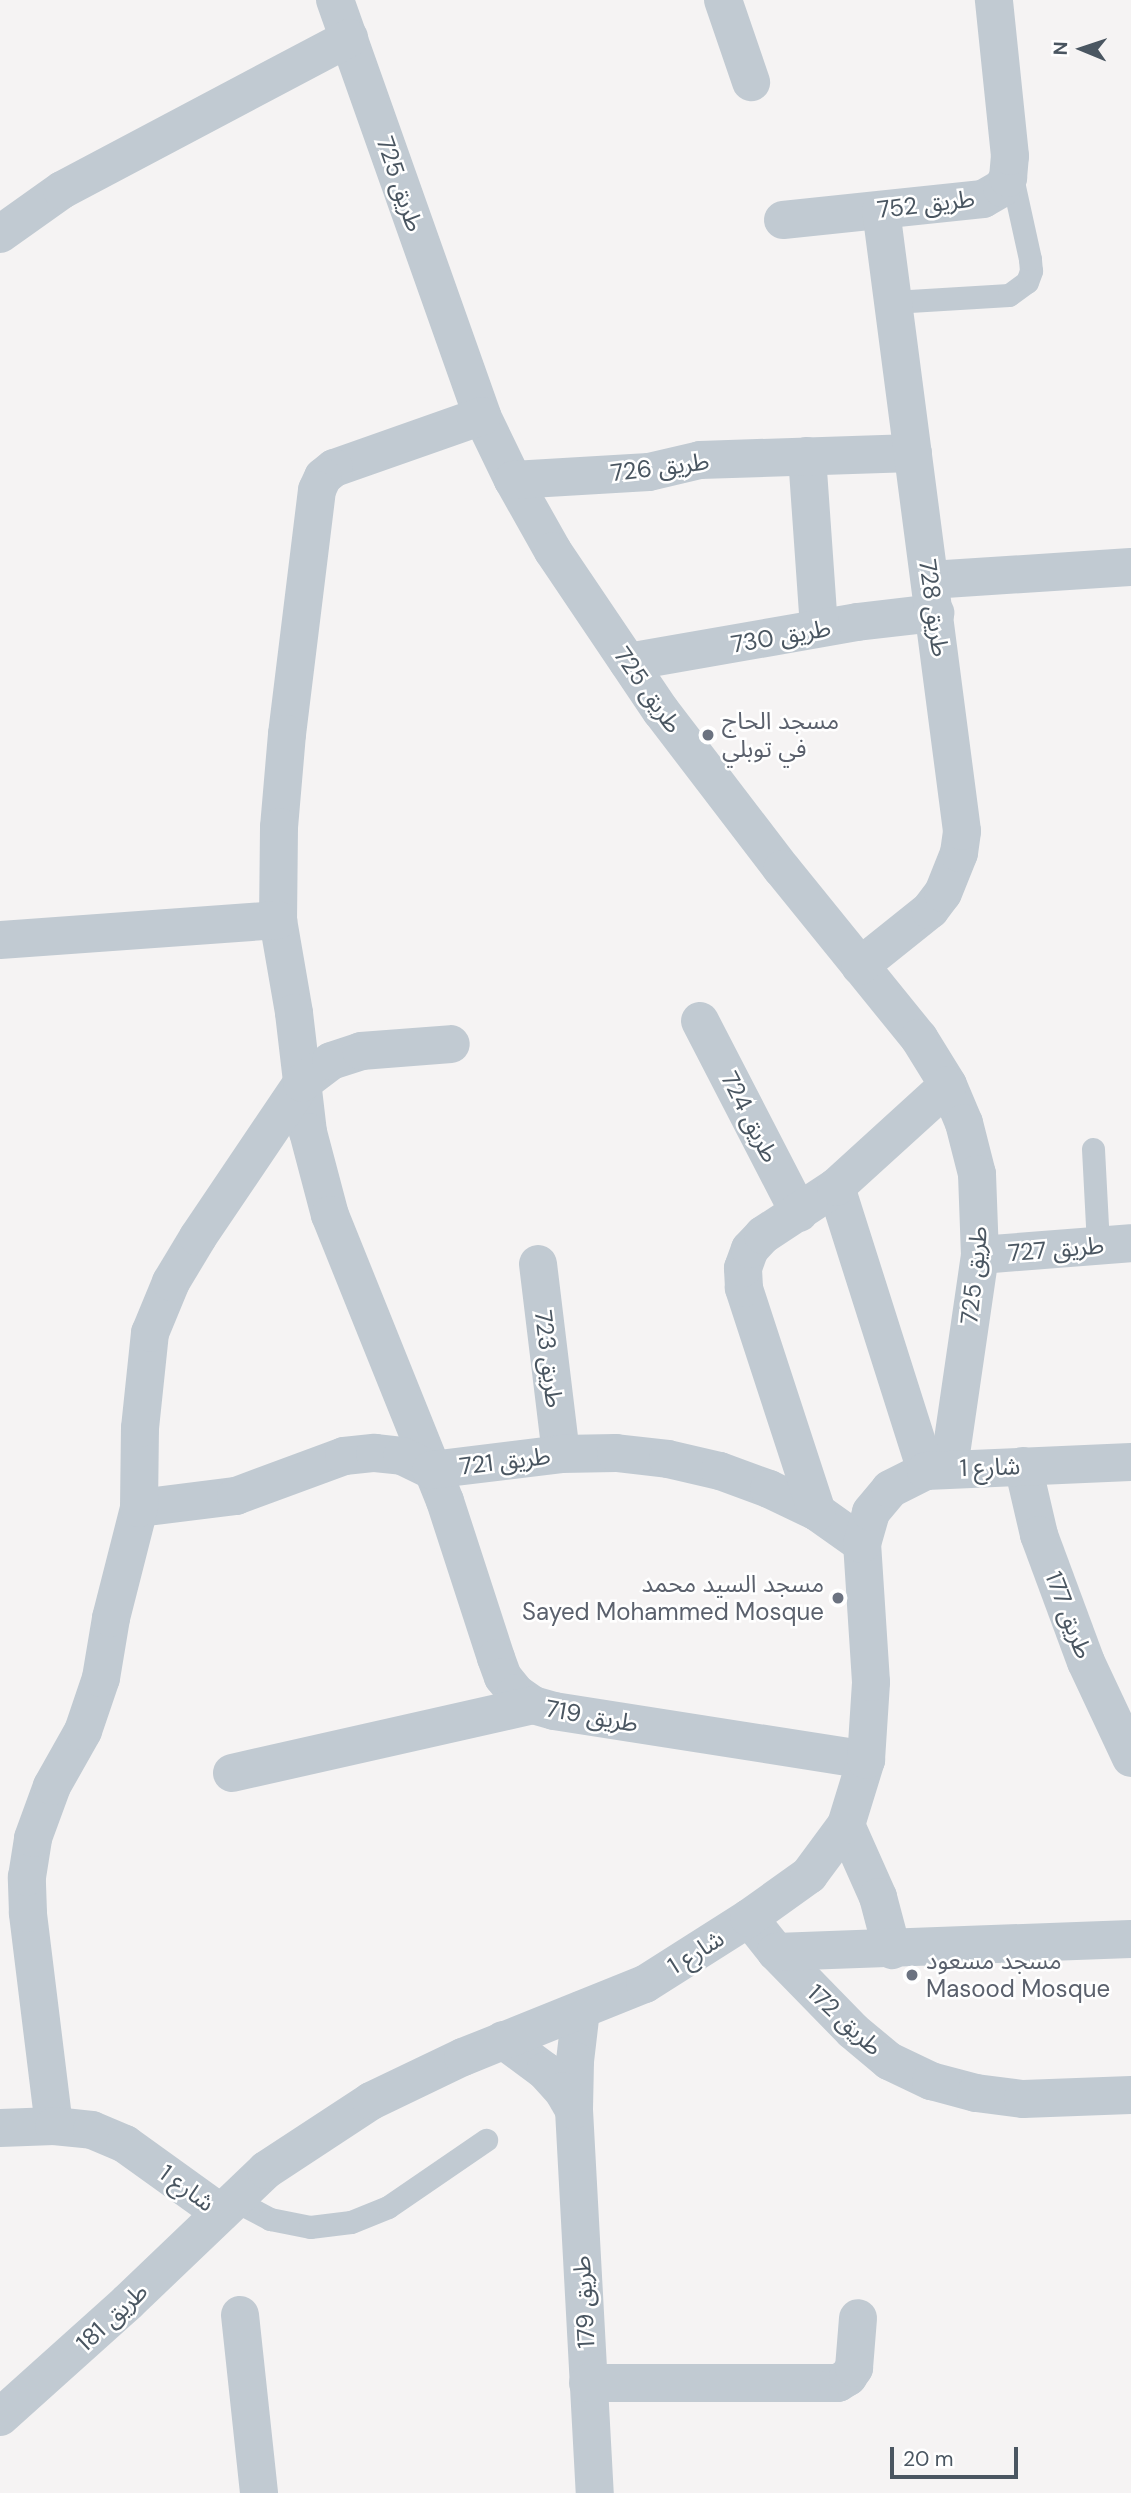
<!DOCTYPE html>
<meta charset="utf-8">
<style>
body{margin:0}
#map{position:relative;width:1131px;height:2493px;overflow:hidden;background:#f5f3f3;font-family:"DM Sans","Noto Sans Arabic",sans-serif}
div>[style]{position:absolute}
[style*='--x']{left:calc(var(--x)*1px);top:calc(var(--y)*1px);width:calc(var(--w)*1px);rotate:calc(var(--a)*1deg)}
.lane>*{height:23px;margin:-11.5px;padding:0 11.5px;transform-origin:11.5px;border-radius:11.5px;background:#c1cad2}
.street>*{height:38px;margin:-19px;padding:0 19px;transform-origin:19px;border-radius:19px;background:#c1cad2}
.dots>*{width:19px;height:19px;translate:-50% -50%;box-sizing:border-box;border:4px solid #fff;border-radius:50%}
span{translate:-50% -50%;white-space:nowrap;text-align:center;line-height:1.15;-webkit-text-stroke:5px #fff;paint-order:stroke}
.street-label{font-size:24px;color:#4a5661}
.worship-label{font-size:24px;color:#5b616d}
.left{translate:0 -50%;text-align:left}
.right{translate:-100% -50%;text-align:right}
.north{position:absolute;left:1047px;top:14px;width:70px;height:70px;-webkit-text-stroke:5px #fff;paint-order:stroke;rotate:272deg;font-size:19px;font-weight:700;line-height:28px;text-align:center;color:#4a5661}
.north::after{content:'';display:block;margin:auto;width:24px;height:32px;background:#4a5661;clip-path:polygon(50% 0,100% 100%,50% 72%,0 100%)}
.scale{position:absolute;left:890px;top:2447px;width:128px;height:32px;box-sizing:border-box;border:4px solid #4a5661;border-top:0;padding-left:9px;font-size:21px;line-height:24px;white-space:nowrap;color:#4a5661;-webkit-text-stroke:5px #fff;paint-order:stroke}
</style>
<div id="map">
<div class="lane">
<i style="--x:893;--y:302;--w:116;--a:-3.5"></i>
<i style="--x:1009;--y:295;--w:22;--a:-36"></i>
<i style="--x:1027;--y:282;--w:12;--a:-70"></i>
<i style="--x:1031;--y:271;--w:12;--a:-95"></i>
<i style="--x:1030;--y:259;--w:93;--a:-102.4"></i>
<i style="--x:1093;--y:1149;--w:96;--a:87"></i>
<i style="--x:234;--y:2200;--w:41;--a:27.8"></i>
<i style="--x:270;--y:2219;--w:41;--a:11.3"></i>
<i style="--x:310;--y:2227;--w:41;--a:-7"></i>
<i style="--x:351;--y:2222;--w:40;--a:-22"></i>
<i style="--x:388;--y:2207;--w:119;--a:-34.4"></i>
</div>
<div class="street">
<i style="--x:335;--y:0;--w:441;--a:70.5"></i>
<i style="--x:482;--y:416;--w:71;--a:64.2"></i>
<i style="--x:513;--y:480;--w:81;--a:60.6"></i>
<i style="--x:553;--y:551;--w:193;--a:56"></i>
<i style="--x:661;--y:711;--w:199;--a:52.6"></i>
<i style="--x:782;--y:869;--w:218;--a:51"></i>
<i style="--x:919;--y:1038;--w:55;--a:58.3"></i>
<i style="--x:948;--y:1085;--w:41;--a:67.2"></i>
<i style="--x:964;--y:1123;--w:53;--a:75.7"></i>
<i style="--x:977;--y:1174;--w:81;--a:87.9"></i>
<i style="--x:980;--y:1255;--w:215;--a:98.3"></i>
<i style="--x:723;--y:0;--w:87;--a:71.1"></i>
<i style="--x:783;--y:220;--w:201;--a:-6"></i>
<i style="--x:983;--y:199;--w:22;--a:-30"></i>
<i style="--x:1002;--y:188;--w:12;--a:-59"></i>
<i style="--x:1008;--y:178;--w:22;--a:-85"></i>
<i style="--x:1010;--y:156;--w:157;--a:-95.9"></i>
<i style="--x:0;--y:234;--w:76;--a:-35.4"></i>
<i style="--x:62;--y:190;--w:325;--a:-27.9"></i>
<i style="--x:482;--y:416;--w:157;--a:160.6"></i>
<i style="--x:334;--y:468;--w:14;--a:141"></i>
<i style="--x:323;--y:477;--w:14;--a:115"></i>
<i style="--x:317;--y:490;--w:246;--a:97"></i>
<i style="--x:287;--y:734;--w:93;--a:94.9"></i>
<i style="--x:279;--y:827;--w:93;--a:90.6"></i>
<i style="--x:278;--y:920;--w:94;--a:80.2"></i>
<i style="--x:294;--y:1013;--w:120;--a:83.3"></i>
<i style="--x:308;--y:1132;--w:86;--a:75.2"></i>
<i style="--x:330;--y:1215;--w:308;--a:68.1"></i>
<i style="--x:445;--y:1501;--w:165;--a:72"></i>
<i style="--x:496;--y:1658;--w:20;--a:70"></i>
<i style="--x:503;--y:1677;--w:21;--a:51"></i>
<i style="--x:516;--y:1693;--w:21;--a:35"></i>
<i style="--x:533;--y:1705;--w:22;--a:16"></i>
<i style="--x:554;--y:1711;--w:316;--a:8.9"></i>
<i style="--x:807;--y:456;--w:172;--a:86"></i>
<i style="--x:513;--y:480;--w:136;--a:-3.4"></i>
<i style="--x:649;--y:472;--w:52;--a:-13.2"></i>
<i style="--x:700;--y:460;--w:213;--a:-1.9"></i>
<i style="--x:930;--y:580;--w:201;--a:-3.7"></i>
<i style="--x:628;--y:662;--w:232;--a:-9.9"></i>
<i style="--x:857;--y:622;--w:79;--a:-6.6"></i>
<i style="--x:0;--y:940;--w:279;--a:-4.1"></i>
<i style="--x:860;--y:966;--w:90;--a:-38.7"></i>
<i style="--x:930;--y:910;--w:21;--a:-53"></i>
<i style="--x:943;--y:893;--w:43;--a:-68.2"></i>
<i style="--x:959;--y:853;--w:22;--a:-82"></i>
<i style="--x:962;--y:831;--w:626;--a:-97.43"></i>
<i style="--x:700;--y:1021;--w:216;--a:62.7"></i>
<i style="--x:836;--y:1187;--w:298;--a:72.4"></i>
<i style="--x:980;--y:1255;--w:151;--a:-4.5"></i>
<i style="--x:538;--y:1264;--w:191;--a:83.1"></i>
<i style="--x:1023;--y:1466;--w:71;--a:76.9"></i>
<i style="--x:1039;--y:1535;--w:135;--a:69.7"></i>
<i style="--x:1086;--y:1662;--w:106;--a:64.9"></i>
<i style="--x:139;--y:1508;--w:98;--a:-7.1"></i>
<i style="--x:236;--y:1496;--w:115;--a:-20.3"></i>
<i style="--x:344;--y:1456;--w:31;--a:-6"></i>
<i style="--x:375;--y:1453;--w:27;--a:6"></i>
<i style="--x:402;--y:1456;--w:32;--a:26"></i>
<i style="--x:431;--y:1470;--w:131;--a:-7"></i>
<i style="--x:561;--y:1454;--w:55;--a:-1"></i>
<i style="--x:616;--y:1453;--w:52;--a:6.6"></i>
<i style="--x:668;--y:1459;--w:53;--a:13"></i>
<i style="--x:720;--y:1471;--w:52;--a:20.2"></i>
<i style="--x:769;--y:1489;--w:53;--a:25.6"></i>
<i style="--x:817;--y:1512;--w:55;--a:35.4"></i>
<i style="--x:817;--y:1512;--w:236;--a:-108.1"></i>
<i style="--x:744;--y:1288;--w:20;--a:-93"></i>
<i style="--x:743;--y:1268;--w:20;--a:-70"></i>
<i style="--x:750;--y:1249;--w:19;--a:-47"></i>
<i style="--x:763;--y:1235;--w:87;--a:-33.3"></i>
<i style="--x:836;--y:1187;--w:151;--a:-42.3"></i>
<i style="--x:232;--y:1773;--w:309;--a:-12.7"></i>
<i style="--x:846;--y:1825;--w:79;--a:66"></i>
<i style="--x:878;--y:1897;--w:55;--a:75.2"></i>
<i style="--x:749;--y:1918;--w:43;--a:51.5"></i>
<i style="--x:776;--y:1952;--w:110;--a:45.7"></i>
<i style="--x:853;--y:2031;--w:47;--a:39.8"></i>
<i style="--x:889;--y:2061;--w:47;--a:25.5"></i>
<i style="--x:931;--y:2081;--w:47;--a:14.9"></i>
<i style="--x:976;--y:2093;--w:47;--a:7.3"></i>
<i style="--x:1023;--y:2099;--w:108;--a:-2.1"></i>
<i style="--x:776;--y:1952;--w:355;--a:-2.1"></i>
<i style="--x:581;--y:2010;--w:51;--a:96.7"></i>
<i style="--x:575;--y:2061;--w:49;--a:91.2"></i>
<i style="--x:574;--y:2110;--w:384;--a:86.9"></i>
<i style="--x:503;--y:2040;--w:52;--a:36.4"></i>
<i style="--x:545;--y:2071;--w:27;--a:48"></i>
<i style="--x:563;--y:2091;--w:22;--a:60"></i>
<i style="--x:54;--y:2126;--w:215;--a:-97"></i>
<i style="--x:28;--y:1913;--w:36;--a:-92"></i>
<i style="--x:27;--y:1877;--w:39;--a:-81"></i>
<i style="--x:33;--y:1838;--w:55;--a:-69.9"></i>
<i style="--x:52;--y:1786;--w:63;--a:-60.6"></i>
<i style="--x:83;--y:1731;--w:56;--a:-71.2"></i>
<i style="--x:101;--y:1678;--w:61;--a:-80.5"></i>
<i style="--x:111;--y:1618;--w:114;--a:-75.7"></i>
<i style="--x:139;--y:1508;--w:80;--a:-89.3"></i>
<i style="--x:140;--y:1428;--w:96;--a:-84"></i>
<i style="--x:150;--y:1333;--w:55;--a:-67.6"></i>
<i style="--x:171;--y:1282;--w:52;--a:-59"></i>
<i style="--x:198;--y:1237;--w:186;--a:-56"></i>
<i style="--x:302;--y:1083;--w:36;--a:-37"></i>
<i style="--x:331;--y:1061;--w:32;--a:-18"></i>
<i style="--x:361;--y:1051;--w:90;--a:-4.4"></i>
<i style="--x:0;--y:2128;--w:54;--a:-2.1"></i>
<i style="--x:54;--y:2126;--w:38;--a:6"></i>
<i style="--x:92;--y:2130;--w:36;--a:23"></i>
<i style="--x:125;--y:2144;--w:118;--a:35.7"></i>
<i style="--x:240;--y:2315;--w:179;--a:83.9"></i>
<i style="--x:588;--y:2383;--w:250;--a:0"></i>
<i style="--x:838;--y:2383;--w:12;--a:-31"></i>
<i style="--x:848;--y:2377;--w:11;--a:-56"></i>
<i style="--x:854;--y:2368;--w:50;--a:-85.4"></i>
<i style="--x:0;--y:2417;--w:172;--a:-41.9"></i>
<i style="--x:128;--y:2302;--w:191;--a:-43.7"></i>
<i style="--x:266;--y:2170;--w:126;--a:-33.3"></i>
<i style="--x:371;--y:2101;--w:102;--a:-25.6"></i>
<i style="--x:463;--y:2057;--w:196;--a:-21.9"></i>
<i style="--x:645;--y:1984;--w:123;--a:-32.4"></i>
<i style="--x:749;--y:1918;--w:74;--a:-35.6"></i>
<i style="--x:809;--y:1875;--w:62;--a:-53.5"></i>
<i style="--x:846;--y:1825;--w:68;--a:-72.9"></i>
<i style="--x:866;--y:1760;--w:78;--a:-86.3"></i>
<i style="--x:871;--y:1682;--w:138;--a:-93.7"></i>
<i style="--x:862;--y:1544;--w:33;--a:-74"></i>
<i style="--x:871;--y:1512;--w:30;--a:-50"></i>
<i style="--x:890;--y:1489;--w:40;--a:-26.6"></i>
<i style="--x:926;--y:1471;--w:205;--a:-2.5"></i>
</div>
<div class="dots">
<i style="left:708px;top:735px;background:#6b7280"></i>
<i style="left:838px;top:1598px;background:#6b7280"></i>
<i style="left:912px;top:1975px;background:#6b7280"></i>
</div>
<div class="street-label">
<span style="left:400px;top:184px;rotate:71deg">طريق 725</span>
<span style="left:926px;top:204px;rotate:-7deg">طريق 752</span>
<span style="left:660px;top:467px;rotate:-7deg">طريق 726</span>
<span style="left:934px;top:608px;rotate:82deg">طريق 728</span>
<span style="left:781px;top:636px;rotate:-10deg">طريق 730</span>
<span style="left:648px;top:690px;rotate:55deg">طريق 725</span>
<span style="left:750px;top:1117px;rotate:63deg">طريق 724</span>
<span style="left:1056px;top:1249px;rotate:-5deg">طريق 727</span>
<span style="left:974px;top:1275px;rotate:-84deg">طريق 725</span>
<span style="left:549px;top:1359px;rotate:83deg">طريق 723</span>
<span style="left:505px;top:1461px;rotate:-7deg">طريق 721</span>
<span style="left:990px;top:1467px;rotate:-2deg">شارع 1</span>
<span style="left:1069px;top:1615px;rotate:69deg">طريق 177</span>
<span style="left:592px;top:1716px;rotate:10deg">طريق 719</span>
<span style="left:696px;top:1952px;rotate:-32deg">شارع 1</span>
<span style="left:845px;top:2020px;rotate:43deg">طريق 172</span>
<span style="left:187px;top:2188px;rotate:36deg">شارع 1</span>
<span style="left:584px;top:2302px;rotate:-93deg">طريق 179</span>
<span style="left:112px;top:2317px;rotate:-43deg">طريق 181</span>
</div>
<div class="worship-label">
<span class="left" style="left:722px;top:735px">مسجد الحاج<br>في توبلي</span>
<span class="right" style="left:824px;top:1598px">مسجد السيد محمد<br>Sayed Mohammed Mosque</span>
<span class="left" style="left:926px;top:1975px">مسجد مسعود<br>Masood Mosque</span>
</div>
<div class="north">N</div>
<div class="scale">20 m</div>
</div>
